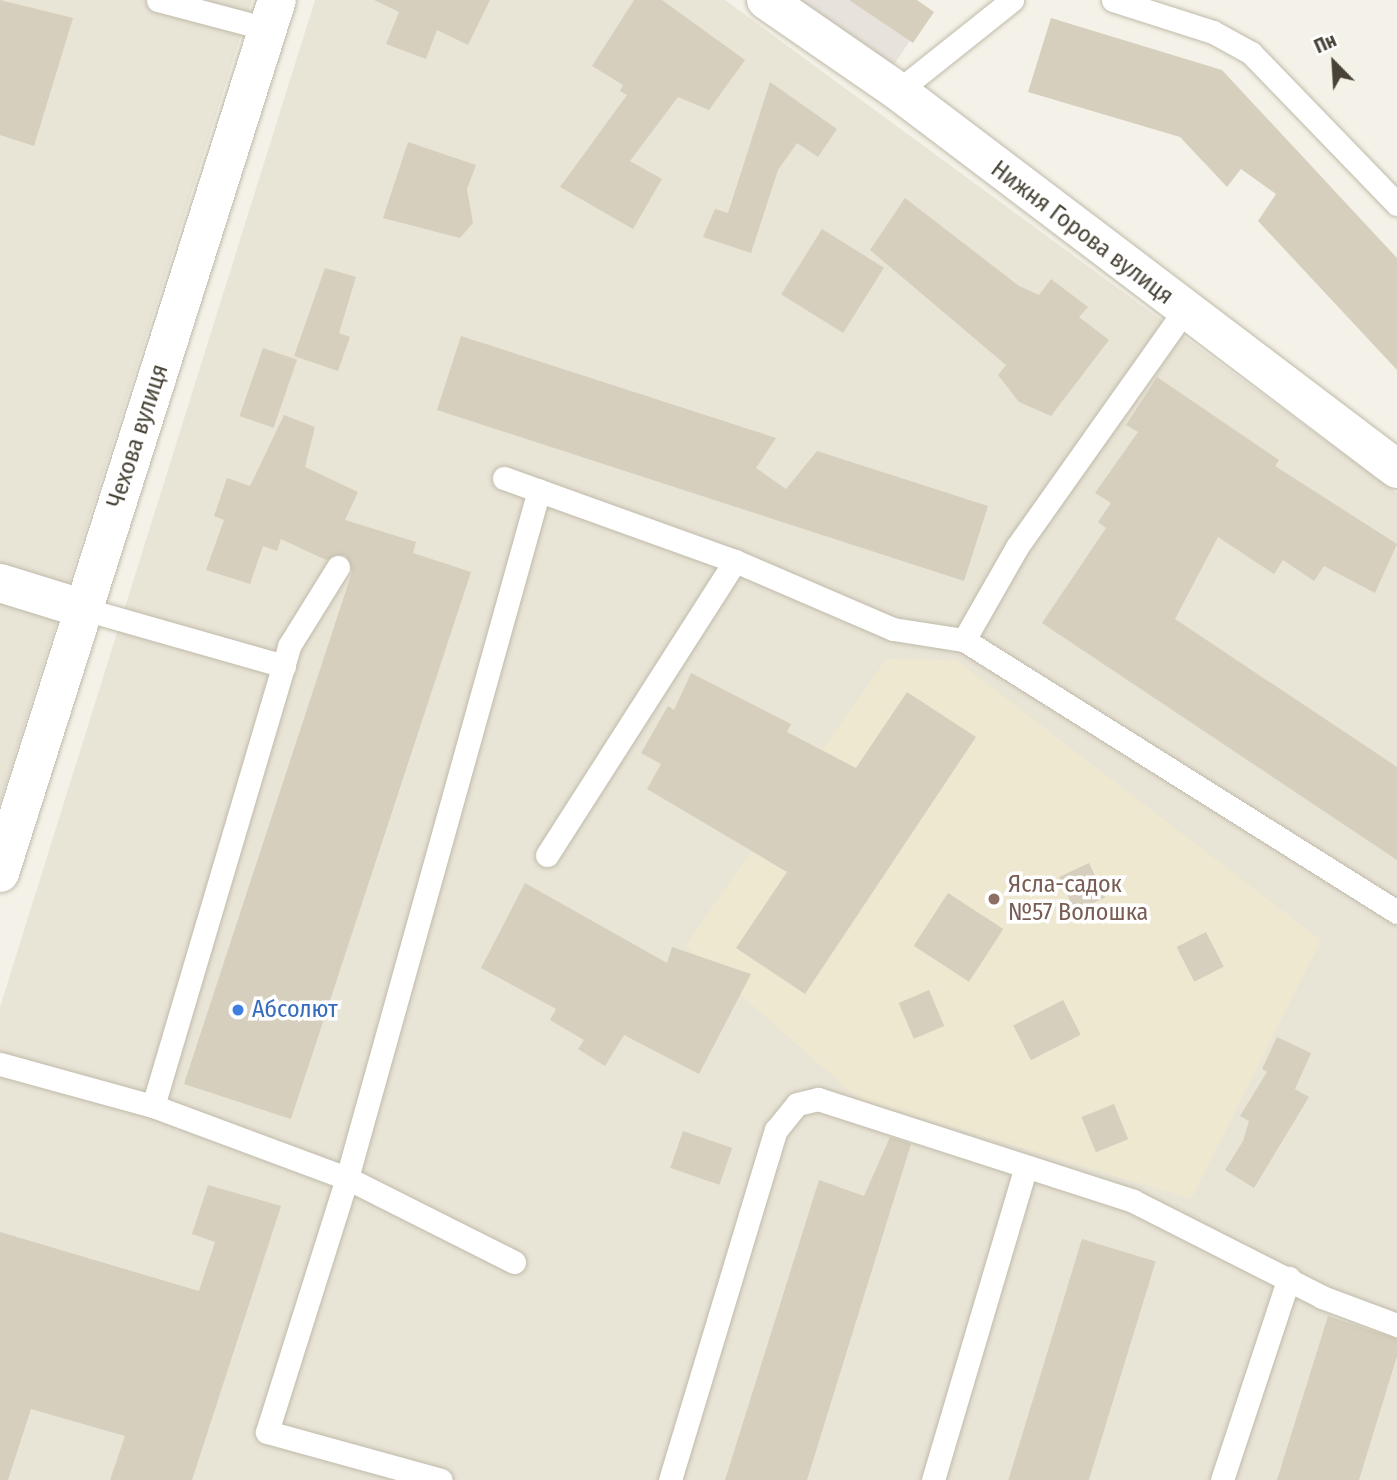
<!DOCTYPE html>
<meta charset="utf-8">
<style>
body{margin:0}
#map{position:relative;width:1397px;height:1480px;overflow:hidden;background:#f4f2e8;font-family:"Fira Sans Condensed",sans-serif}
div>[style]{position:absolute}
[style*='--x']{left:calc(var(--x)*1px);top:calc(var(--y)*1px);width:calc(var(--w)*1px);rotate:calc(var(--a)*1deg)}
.residential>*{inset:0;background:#e8e4d6}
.industrial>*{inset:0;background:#e7e3dc}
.education>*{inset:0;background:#eee8d1}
.building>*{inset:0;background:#d6cfbd;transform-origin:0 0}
.roads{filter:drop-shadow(0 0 2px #c0baaa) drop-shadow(0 0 2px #c0baaa)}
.lane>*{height:23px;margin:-11.5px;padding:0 11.5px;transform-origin:11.5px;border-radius:11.5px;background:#fff}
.street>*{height:38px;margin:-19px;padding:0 19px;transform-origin:19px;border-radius:19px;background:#fff}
.dots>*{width:19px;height:19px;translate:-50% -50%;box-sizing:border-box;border:4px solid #fff;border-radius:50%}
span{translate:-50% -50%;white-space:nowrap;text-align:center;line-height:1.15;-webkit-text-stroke:7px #fff;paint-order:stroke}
.street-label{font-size:24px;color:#484336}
.education-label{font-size:24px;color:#785e54}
.left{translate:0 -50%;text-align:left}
.shop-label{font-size:24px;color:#366cbe}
.north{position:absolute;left:1299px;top:28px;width:70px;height:70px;-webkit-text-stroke:5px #fff;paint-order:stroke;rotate:336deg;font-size:19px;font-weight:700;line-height:28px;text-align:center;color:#484336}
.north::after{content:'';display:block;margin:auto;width:24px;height:32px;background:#484336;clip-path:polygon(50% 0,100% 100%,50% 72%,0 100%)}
</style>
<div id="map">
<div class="residential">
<i style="clip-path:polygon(0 0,252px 0,0 802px)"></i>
<i style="clip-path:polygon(315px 0,725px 0,1397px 493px,1397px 1480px,0 1480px,0 1007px)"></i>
</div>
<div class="industrial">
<i style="clip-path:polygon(796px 0,913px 0,913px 36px,884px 80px)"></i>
</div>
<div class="education">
<i style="clip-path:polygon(886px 659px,956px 660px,1321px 940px,1191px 1199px,859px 1099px,685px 946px)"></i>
</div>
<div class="building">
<i style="clip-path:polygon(0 0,73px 18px,34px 146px,0 135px)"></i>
<i style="clip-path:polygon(374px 0,490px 0,468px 45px,437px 30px,426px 59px,386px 44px,399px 12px)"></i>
<i style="clip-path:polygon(634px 0,662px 0,745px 60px,709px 110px,678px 97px,630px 161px,662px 179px,633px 229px,560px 187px,627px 95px,620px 91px,623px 85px,592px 66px)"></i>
<i style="clip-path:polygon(849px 0,917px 0,934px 12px,913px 43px)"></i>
<i style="clip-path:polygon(1051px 18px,1222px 70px,1397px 258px,1397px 370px,1258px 221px,1276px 194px,1241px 169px,1227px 187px,1180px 137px,1028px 92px)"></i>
<i style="clip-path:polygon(770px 82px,837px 129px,818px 157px,797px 143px,778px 170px,751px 253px,703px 237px,715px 209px,728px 213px)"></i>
<i style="clip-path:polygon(408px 142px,476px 165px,467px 189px,473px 223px,460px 238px,383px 218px)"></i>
<i style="clip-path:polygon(905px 198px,1019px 286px,1039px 295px,1051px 279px,1088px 307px,1079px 317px,1109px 340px,1051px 416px,1019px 402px,998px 375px,1006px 365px,870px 250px)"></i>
<i style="left:822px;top:229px;width:73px;height:77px;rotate:32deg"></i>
<i style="clip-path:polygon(325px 268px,356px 277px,339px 333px,350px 337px,338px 371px,294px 356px)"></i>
<i style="clip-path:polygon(461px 336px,776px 438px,756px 468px,786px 489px,817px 451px,988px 506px,964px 581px,437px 410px)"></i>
<i style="left:263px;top:348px;width:36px;height:72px;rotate:19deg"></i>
<i style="clip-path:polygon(1157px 377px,1279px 460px,1275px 466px,1397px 544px,1375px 593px,1324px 566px,1314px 581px,1283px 560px,1274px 574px,1218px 537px,1175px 619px,1397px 767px,1397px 860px,1042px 623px,1106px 528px,1098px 522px,1111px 503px,1095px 493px,1138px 432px,1126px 425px)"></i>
<i style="clip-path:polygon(284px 415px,315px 427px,305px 467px,358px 492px,345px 520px,416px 542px,413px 553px,471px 572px,291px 1119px,184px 1084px,352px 572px,345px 555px,326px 560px,281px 539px,277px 551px,263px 546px,250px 584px,206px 570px,224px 520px,214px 516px,227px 478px,250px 486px)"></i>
<i style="clip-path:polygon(691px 673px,791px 724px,787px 732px,856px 768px,907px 692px,976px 737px,805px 994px,736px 948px,787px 872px,647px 789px,661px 764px,641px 753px,668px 706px,674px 710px)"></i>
<i style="left:1089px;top:863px;width:38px;height:33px;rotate:65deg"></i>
<i style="clip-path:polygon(525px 883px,667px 963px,672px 947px,751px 974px,699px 1074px,624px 1035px,605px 1066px,578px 1049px,584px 1040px,550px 1020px,556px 1009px,481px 968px)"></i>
<i style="left:948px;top:893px;width:66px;height:63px;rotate:33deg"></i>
<i style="left:1206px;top:932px;width:39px;height:33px;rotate:63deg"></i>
<i style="left:929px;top:990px;width:39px;height:33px;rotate:67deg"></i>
<i style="left:1063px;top:1000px;width:39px;height:56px;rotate:63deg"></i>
<i style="clip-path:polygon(1277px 1037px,1311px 1053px,1295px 1089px,1309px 1097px,1254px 1188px,1225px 1170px,1243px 1141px,1249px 1121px,1240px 1116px,1267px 1072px,1262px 1069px)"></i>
<i style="left:1114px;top:1104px;width:38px;height:35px;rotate:68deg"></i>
<i style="left:683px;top:1131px;width:52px;height:39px;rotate:19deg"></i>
<i style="clip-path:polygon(890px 1137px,911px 1144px,807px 1480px,725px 1480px,819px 1180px,864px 1196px)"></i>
<i style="clip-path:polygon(208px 1185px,281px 1206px,192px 1480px,110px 1480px,125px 1436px,31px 1409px,8px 1480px,0 1480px,0 1232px,199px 1291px,215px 1242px,192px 1234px)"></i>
<i style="left:1082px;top:1239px;width:77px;height:252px;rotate:17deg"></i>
<i style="clip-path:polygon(1328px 1316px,1397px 1339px,1397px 1356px,1359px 1480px,1277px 1480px)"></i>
</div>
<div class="roads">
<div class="lane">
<i style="--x:158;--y:0;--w:114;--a:14.8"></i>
<i style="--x:1113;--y:0;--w:105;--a:17.7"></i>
<i style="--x:1213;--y:32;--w:43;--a:28.9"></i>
<i style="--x:1251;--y:53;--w:210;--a:46"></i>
<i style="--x:898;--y:91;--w:146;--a:-38.6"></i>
<i style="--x:1184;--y:311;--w:289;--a:125.3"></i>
<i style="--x:1017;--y:547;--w:107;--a:119.7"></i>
<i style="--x:964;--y:640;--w:511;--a:32.14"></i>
<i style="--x:504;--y:478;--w:245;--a:19.8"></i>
<i style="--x:735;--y:561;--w:172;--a:23.3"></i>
<i style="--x:893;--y:629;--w:72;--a:8.8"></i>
<i style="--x:84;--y:609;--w:208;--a:15.9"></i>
<i style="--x:547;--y:855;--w:349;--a:-57.4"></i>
<i style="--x:0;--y:1064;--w:159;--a:15.4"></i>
<i style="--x:153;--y:1106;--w:207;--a:20.4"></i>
<i style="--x:347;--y:1178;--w:266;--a:107.5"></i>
<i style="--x:267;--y:1432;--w:180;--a:15.4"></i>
<i style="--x:153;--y:1106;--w:480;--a:-73.5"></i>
<i style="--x:289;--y:646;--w:93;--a:-58.2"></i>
<i style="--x:514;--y:1262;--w:187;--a:-153.3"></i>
<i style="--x:347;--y:1178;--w:714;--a:-74.41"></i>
<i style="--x:670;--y:1480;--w:366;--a:-73.2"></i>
<i style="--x:776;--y:1130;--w:33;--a:-51"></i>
<i style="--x:797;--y:1104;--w:22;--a:-13"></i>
<i style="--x:818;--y:1099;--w:331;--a:17.9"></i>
<i style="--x:1133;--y:1201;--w:212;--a:26.9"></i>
<i style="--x:1322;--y:1297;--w:80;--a:20.5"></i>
<i style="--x:933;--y:1480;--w:327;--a:-73.5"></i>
<i style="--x:1222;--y:1480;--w:213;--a:-71.7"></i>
</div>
<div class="street">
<i style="--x:766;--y:0;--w:160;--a:34.6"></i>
<i style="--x:898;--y:91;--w:626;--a:37.14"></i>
<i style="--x:0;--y:583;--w:88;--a:17.2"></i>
<i style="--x:0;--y:873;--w:916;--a:-72.4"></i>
</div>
</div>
<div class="dots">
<i style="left:994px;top:899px;background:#8d6e63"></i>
<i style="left:238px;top:1010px;background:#3f7fe0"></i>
</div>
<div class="street-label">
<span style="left:1082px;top:233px;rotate:37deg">Нижня Горова вулиця</span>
<span style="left:138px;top:436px;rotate:-72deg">Чехова вулиця</span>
</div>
<div class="education-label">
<span class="left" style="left:1008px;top:899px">Ясла-садок<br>№57 Волошка</span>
</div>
<div class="shop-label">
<span class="left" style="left:252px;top:1010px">Абсолют</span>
</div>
<div class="north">Пн</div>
</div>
